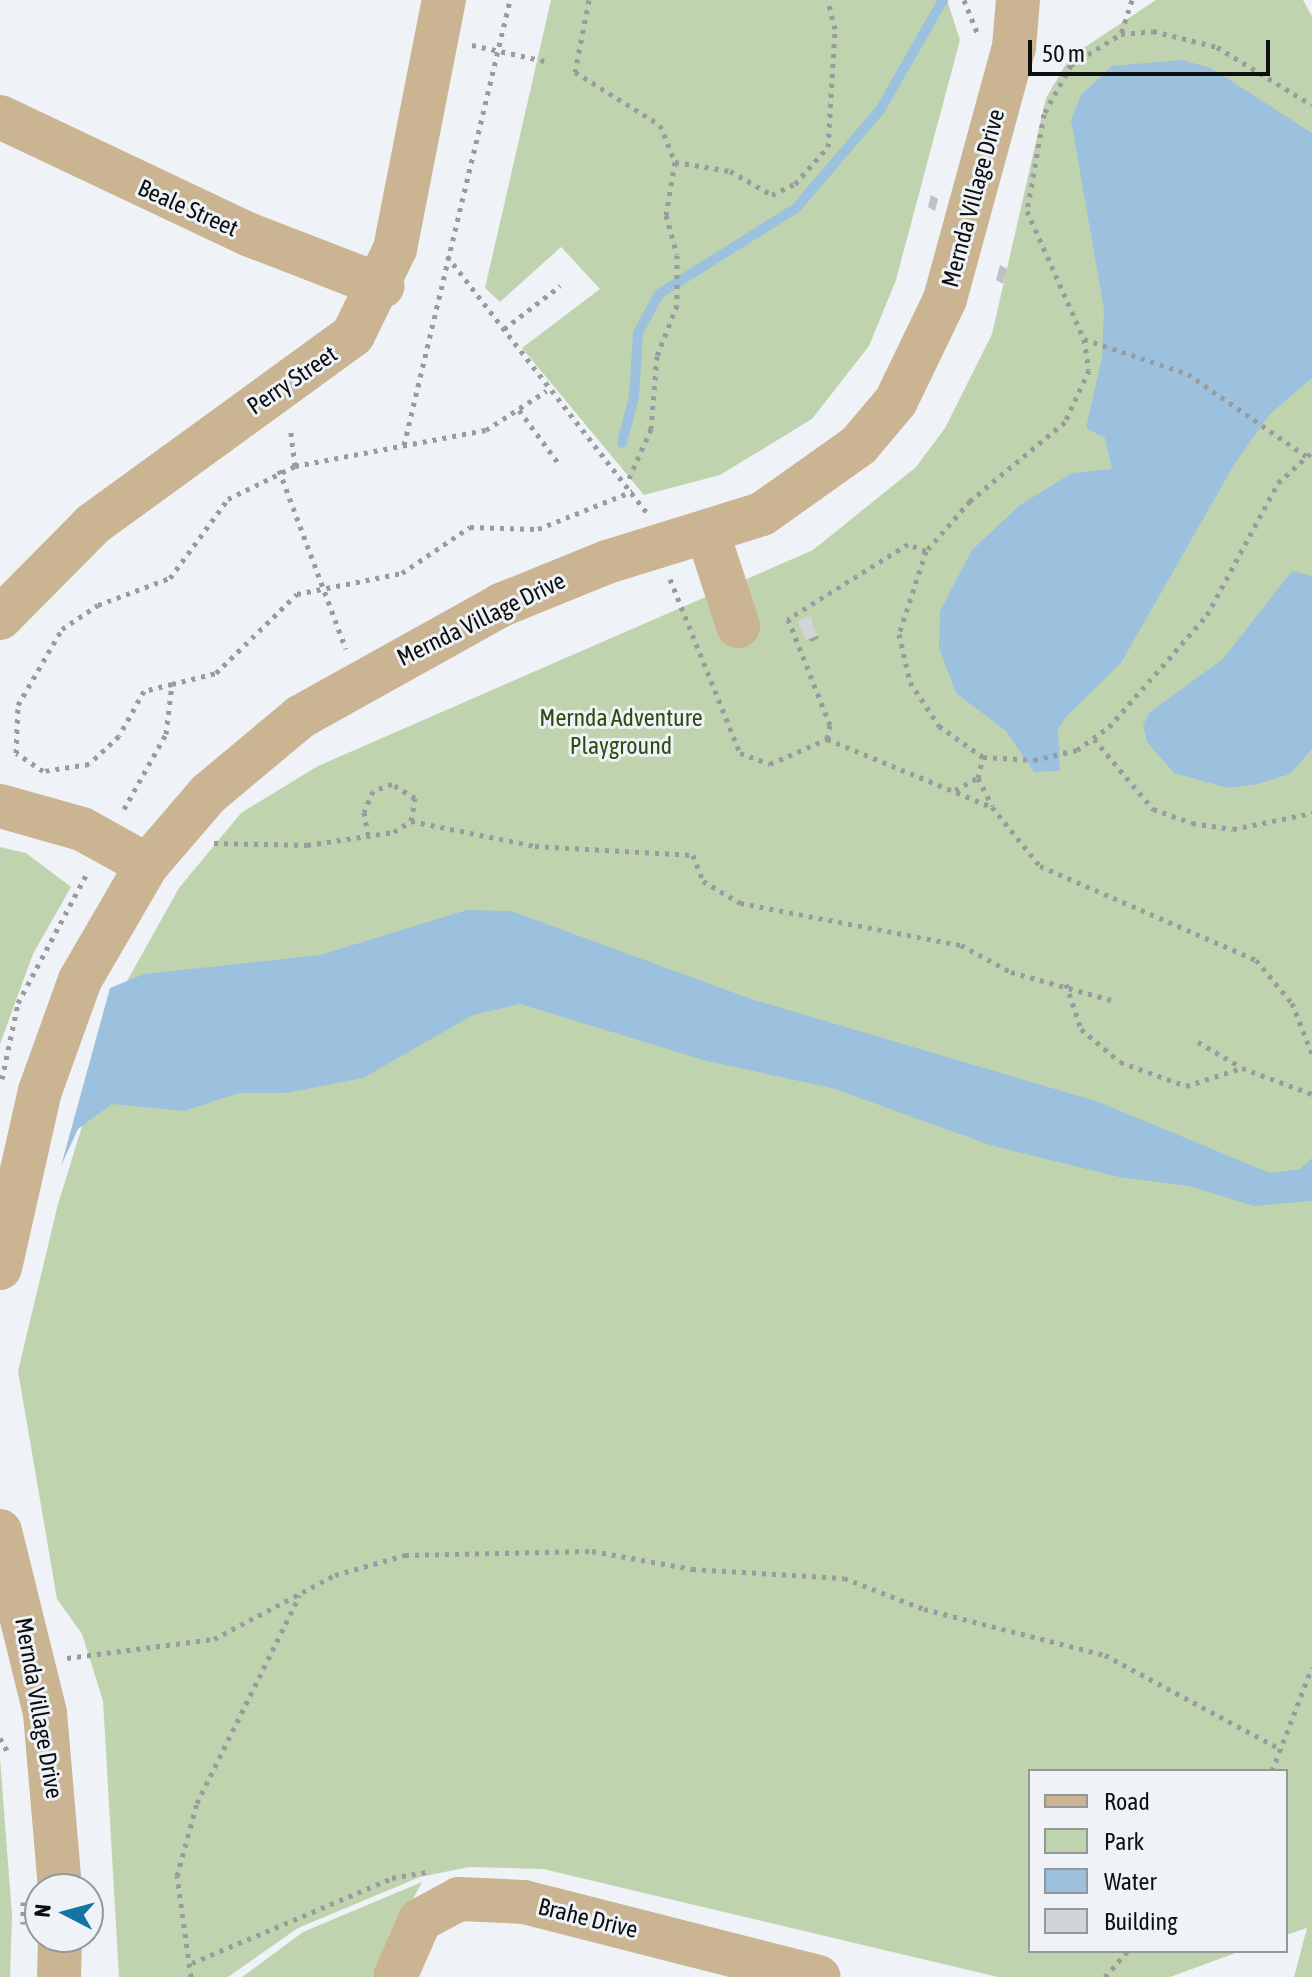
<!DOCTYPE html>
<style>
body{margin:0}
#map{position:relative;width:1312px;height:1977px;overflow:hidden;background:#eff3f7;font-family:"Asap Condensed",sans-serif}
div>[style]{position:absolute}
[style*='--x']{left:calc(var(--x)*1px);top:calc(var(--y)*1px);width:calc(var(--w)*1px);rotate:calc(var(--a)*1deg)}
.green>*{inset:0;background:#bfd4ae}
.water>*{inset:0;background:#9bc1df}
.shadow>*{inset:0;background:#0003}
.stream>*{height:10px;margin:-5px;padding:0 5px;transform-origin:5px;border-radius:5px;background:#9bc1df}
.building>*{inset:0;background:#d1d5d9;transform-origin:0 0}
.path>*{height:5px;margin-top:-2.5px;transform-origin:0;background:repeating-linear-gradient(90deg,#989c9e 0 4px,transparent 0 10px)}
.minor>*{height:44px;margin:-22px;padding:0 22px;transform-origin:22px;border-radius:22px;background:#cab491}
span{translate:-50% -50%;white-space:nowrap;text-align:center;line-height:1.15;-webkit-text-stroke:6px #eff3f7;paint-order:stroke}
.street-label{font-size:24px;color:#0d0f10}
.park-label{font-size:24px;color:#2f4a0f}
.legend{position:absolute;left:1028px;top:1769px;width:260px;height:184px;box-sizing:border-box;background:#eff3f7;border:2px solid #95989b;margin:0;padding:10px 14px;list-style:none;font-size:24px;color:#0d0f10}
.legend li{display:flex;align-items:center;gap:16px;height:40px}
.legend b{width:40px;border:2px solid #95989b}
.north{position:absolute;left:24px;top:1873px;width:80px;height:80px;box-sizing:border-box;background:#eff3f7;border:2px solid #95989b;border-radius:50%;rotate:276deg;font-size:22px;font-weight:700;line-height:32px;text-align:center;color:#0d0f10}
.north::after{content:'';display:block;margin:auto;width:28px;height:36px;background:#1376a2;clip-path:polygon(50% 0,100% 100%,50% 72%,0 100%)}
.scale{position:absolute;left:1028px;top:40px;width:242px;height:36px;box-sizing:border-box;border:4px solid #0d0f10;border-top:0;padding-left:10px;font-size:24px;line-height:28px;white-space:nowrap;color:#0d0f10;-webkit-text-stroke:6px #eff3f7;paint-order:stroke}
</style>
<div id="map">
<div class="green">
<i style="clip-path:polygon(551px 0,947px 0,960px 40px,896px 280px,869px 346px,812px 419px,720px 475px,644px 495px,522px 348px,600px 289px,561px 247px,500px 302px,485px 288px)"></i>
<i style="clip-path:polygon(1156px 0,1303px 0,1312px 16px,1312px 1977px,1294px 1977px,1307px 1928px,1286px 1935px,1286px 1771px,1030px 1771px,1030px 1951px,1241px 1951px,1170px 1977px,998px 1977px,543px 1869px,469px 1867px,420px 1877px,298px 1928px,228px 1977px,119px 1977px,103px 1701px,82px 1634px,57px 1599px,18px 1371px,58px 1204px,127px 981px,179px 888px,241px 813px,318px 766px,813px 550px,916px 467px,945px 428px,992px 334px,1046px 98px,1070px 57px)"></i>
<i style="clip-path:polygon(0 847px,26px 853px,71px 887px,33px 954px,0 1044px)"></i>
<i style="clip-path:polygon(0 1758px,12px 1915px,10px 1977px,0 1977px)"></i>
<i style="clip-path:polygon(422px 1882px,372px 1977px,242px 1977px,303px 1932px)"></i>
</div>
<div class="water">
<i style="clip-path:polygon(1182px 60px,1211px 68px,1312px 133px,1312px 378px,1269px 415px,1234px 465px,1121px 663px,1066px 717px,1058px 729px,1060px 771px,1034px 772px,1006px 731px,956px 693px,939px 648px,940px 611px,972px 550px,1020px 505px,1072px 473px,1112px 469px,1105px 438px,1086px 428px,1102px 357px,1104px 309px,1071px 120px,1081px 95px,1112px 66px)"></i>
<i style="clip-path:polygon(1292px 571px,1312px 576px,1312px 749px,1290px 774px,1258px 784px,1228px 788px,1174px 773px,1147px 742px,1143px 725px,1150px 712px,1223px 659px)"></i>
<i style="clip-path:polygon(467px 910px,511px 911px,751px 999px,1099px 1102px,1270px 1173px,1300px 1169px,1312px 1158px,1312px 1201px,1254px 1206px,1189px 1186px,1119px 1177px,990px 1145px,832px 1088px,707px 1061px,520px 1004px,473px 1015px,363px 1078px,286px 1093px,239px 1093px,184px 1111px,112px 1104px,78px 1129px,61px 1166px,110px 988px,144px 974px,320px 955px)"></i>
</div>
<div class="shadow">
<i style="clip-path:polygon(931px 195px,938px 199px,935px 211px,928px 207px)"></i>
<i style="clip-path:polygon(1000px 265px,1007px 269px,1003px 284px,996px 280px)"></i>
<i style="clip-path:polygon(813px 622px,819px 638px,811px 642px,808px 639px)"></i>
</div>
<div class="stream">
<i style="--x:622;--y:443;--w:48;--a:-75.4"></i>
<i style="--x:634;--y:397;--w:64;--a:-86.4"></i>
<i style="--x:638;--y:333;--w:44;--a:-61.7"></i>
<i style="--x:659;--y:294;--w:162;--a:-32.1"></i>
<i style="--x:796;--y:208;--w:129;--a:-49.4"></i>
<i style="--x:880;--y:110;--w:127;--a:-60.2"></i>
</div>
<div class="building">
<i style="left:810px;top:616px;width:21px;height:13px;rotate:67deg"></i>
</div>
<div class="path">
<i style="--x:589;--y:0;--w:73;--a:101"></i>
<i style="--x:575;--y:72;--w:100;--a:31.9"></i>
<i style="--x:660;--y:125;--w:40;--a:68"></i>
<i style="--x:675;--y:162;--w:54;--a:99.6"></i>
<i style="--x:666;--y:215;--w:41;--a:74.6"></i>
<i style="--x:677;--y:255;--w:50;--a:90"></i>
<i style="--x:677;--y:305;--w:55;--a:111.4"></i>
<i style="--x:657;--y:356;--w:73;--a:94.7"></i>
<i style="--x:651;--y:429;--w:59;--a:114"></i>
<i style="--x:964;--y:0;--w:38;--a:68"></i>
<i style="--x:1132;--y:0;--w:36;--a:108"></i>
<i style="--x:1121;--y:34;--w:32;--a:-5"></i>
<i style="--x:1153;--y:31;--w:66;--a:14"></i>
<i style="--x:1217;--y:47;--w:111;--a:31.4"></i>
<i style="--x:472;--y:45;--w:75;--a:12.4"></i>
<i style="--x:1049;--y:58;--w:23;--a:18"></i>
<i style="--x:1071;--y:65;--w:59;--a:-31.8"></i>
<i style="--x:1071;--y:65;--w:56;--a:118.9"></i>
<i style="--x:1044;--y:114;--w:98;--a:99.9"></i>
<i style="--x:1027;--y:211;--w:140;--a:66"></i>
<i style="--x:1084;--y:339;--w:31;--a:81"></i>
<i style="--x:1089;--y:370;--w:57;--a:114.8"></i>
<i style="--x:1065;--y:422;--w:124;--a:140.3"></i>
<i style="--x:970;--y:501;--w:67;--a:131.3"></i>
<i style="--x:926;--y:551;--w:87;--a:108"></i>
<i style="--x:899;--y:634;--w:49;--a:77.1"></i>
<i style="--x:910;--y:682;--w:53;--a:56.6"></i>
<i style="--x:939;--y:726;--w:54;--a:35.2"></i>
<i style="--x:983;--y:757;--w:51;--a:3.4"></i>
<i style="--x:1034;--y:760;--w:44;--a:-13.1"></i>
<i style="--x:1077;--y:750;--w:39;--a:-36"></i>
<i style="--x:1109;--y:727;--w:149;--a:-48.8"></i>
<i style="--x:1207;--y:615;--w:150;--a:-61.7"></i>
<i style="--x:1278;--y:483;--w:46;--a:-42.4"></i>
<i style="--x:675;--y:162;--w:56;--a:9.3"></i>
<i style="--x:730;--y:171;--w:48;--a:29.7"></i>
<i style="--x:772;--y:195;--w:25;--a:-26"></i>
<i style="--x:795;--y:184;--w:50;--a:-48.3"></i>
<i style="--x:828;--y:147;--w:118;--a:-86.6"></i>
<i style="--x:835;--y:29;--w:30;--a:-104"></i>
<i style="--x:447;--y:256;--w:326;--a:52.1"></i>
<i style="--x:504;--y:329;--w:71;--a:-37.5"></i>
<i style="--x:1084;--y:339;--w:110;--a:18.6"></i>
<i style="--x:1188;--y:374;--w:144;--a:34.8"></i>
<i style="--x:519;--y:410;--w:67;--a:53.5"></i>
<i style="--x:404;--y:445;--w:457;--a:-76.6"></i>
<i style="--x:295;--y:466;--w:194;--a:-10.7"></i>
<i style="--x:486;--y:430;--w:72;--a:-33"></i>
<i style="--x:279;--y:470;--w:191;--a:69.5"></i>
<i style="--x:926;--y:551;--w:19;--a:-159"></i>
<i style="--x:908;--y:544;--w:142;--a:148"></i>
<i style="--x:788;--y:619;--w:114;--a:68.4"></i>
<i style="--x:830;--y:725;--w:14;--a:102"></i>
<i style="--x:827;--y:739;--w:178;--a:22.4"></i>
<i style="--x:992;--y:807;--w:76;--a:50.9"></i>
<i style="--x:1040;--y:866;--w:236;--a:23.5"></i>
<i style="--x:1256;--y:960;--w:56;--a:50.1"></i>
<i style="--x:1292;--y:1003;--w:55;--a:68.6"></i>
<i style="--x:670;--y:579;--w:188;--a:68.1"></i>
<i style="--x:740;--y:753;--w:32;--a:20"></i>
<i style="--x:770;--y:764;--w:62;--a:-23.7"></i>
<i style="--x:172;--y:684;--w:29;--a:166"></i>
<i style="--x:144;--y:691;--w:51;--a:119.1"></i>
<i style="--x:119;--y:736;--w:41;--a:137"></i>
<i style="--x:89;--y:764;--w:47;--a:171.3"></i>
<i style="--x:43;--y:771;--w:32;--a:-146"></i>
<i style="--x:16;--y:753;--w:48;--a:-87.6"></i>
<i style="--x:18;--y:705;--w:88;--a:-59.9"></i>
<i style="--x:62;--y:629;--w:43;--a:-33.7"></i>
<i style="--x:98;--y:605;--w:77;--a:-20.6"></i>
<i style="--x:170;--y:578;--w:98;--a:-53.7"></i>
<i style="--x:228;--y:499;--w:75;--a:-26.2"></i>
<i style="--x:295;--y:466;--w:39;--a:-97"></i>
<i style="--x:1094;--y:739;--w:92;--a:49.9"></i>
<i style="--x:1153;--y:809;--w:41;--a:19.7"></i>
<i style="--x:1192;--y:823;--w:41;--a:8.3"></i>
<i style="--x:1233;--y:829;--w:81;--a:-11.4"></i>
<i style="--x:978;--y:778;--w:31;--a:63"></i>
<i style="--x:955;--y:790;--w:26;--a:-28"></i>
<i style="--x:978;--y:778;--w:22;--a:-77"></i>
<i style="--x:124;--y:809;--w:86;--a:-60.8"></i>
<i style="--x:166;--y:734;--w:50;--a:-83.2"></i>
<i style="--x:172;--y:684;--w:45;--a:-14"></i>
<i style="--x:216;--y:673;--w:113;--a:-44.3"></i>
<i style="--x:297;--y:594;--w:107;--a:-11.3"></i>
<i style="--x:402;--y:573;--w:82;--a:-34.1"></i>
<i style="--x:470;--y:527;--w:68;--a:1.7"></i>
<i style="--x:538;--y:529;--w:102;--a:-21.8"></i>
<i style="--x:411;--y:821;--w:126;--a:11.4"></i>
<i style="--x:535;--y:846;--w:158;--a:3.3"></i>
<i style="--x:693;--y:855;--w:28;--a:69"></i>
<i style="--x:703;--y:881;--w:43;--a:30.7"></i>
<i style="--x:740;--y:903;--w:225;--a:10.8"></i>
<i style="--x:961;--y:945;--w:57;--a:28.4"></i>
<i style="--x:1011;--y:972;--w:104;--a:15.6"></i>
<i style="--x:214;--y:843;--w:93;--a:1.2"></i>
<i style="--x:307;--y:845;--w:88;--a:-8.5"></i>
<i style="--x:394;--y:832;--w:20;--a:-33"></i>
<i style="--x:411;--y:821;--w:23;--a:-80"></i>
<i style="--x:415;--y:798;--w:27;--a:-149"></i>
<i style="--x:392;--y:784;--w:20;--a:160"></i>
<i style="--x:373;--y:791;--w:23;--a:113"></i>
<i style="--x:364;--y:812;--w:22;--a:80"></i>
<i style="--x:1066;--y:984;--w:47;--a:71.6"></i>
<i style="--x:1081;--y:1029;--w:51;--a:40.2"></i>
<i style="--x:1120;--y:1062;--w:70;--a:20"></i>
<i style="--x:1186;--y:1086;--w:59;--a:-17.8"></i>
<i style="--x:1242;--y:1068;--w:75;--a:20.4"></i>
<i style="--x:1198;--y:1042;--w:50;--a:30.2"></i>
<i style="--x:2;--y:1079;--w:78;--a:-78.1"></i>
<i style="--x:18;--y:1003;--w:147;--a:-62"></i>
<i style="--x:67;--y:1658;--w:148;--a:-7.4"></i>
<i style="--x:214;--y:1639;--w:137;--a:-27.9"></i>
<i style="--x:335;--y:1575;--w:73;--a:-15.9"></i>
<i style="--x:405;--y:1555;--w:187;--a:-1.2"></i>
<i style="--x:592;--y:1551;--w:102;--a:10.2"></i>
<i style="--x:692;--y:1569;--w:152;--a:3.4"></i>
<i style="--x:844;--y:1578;--w:86;--a:21.2"></i>
<i style="--x:924;--y:1609;--w:187;--a:14.3"></i>
<i style="--x:1105;--y:1655;--w:201;--a:28.2"></i>
<i style="--x:0;--y:1738;--w:18;--a:61"></i>
<i style="--x:1272;--y:1771;--w:111;--a:-69"></i>
<i style="--x:23;--y:1902;--w:22;--a:90"></i>
<i style="--x:192;--y:1963;--w:217;--a:-23"></i>
<i style="--x:392;--y:1878;--w:34;--a:-10"></i>
<i style="--x:191;--y:1977;--w:102;--a:-97.9"></i>
<i style="--x:177;--y:1876;--w:76;--a:-74.7"></i>
<i style="--x:197;--y:1803;--w:232;--a:-63.7"></i>
<i style="--x:1105;--y:1977;--w:35;--a:-49"></i>
</div>
<div class="minor">
<i style="--x:0;--y:117;--w:276;--a:25.3"></i>
<i style="--x:250;--y:235;--w:142;--a:21.1"></i>
<i style="--x:708;--y:534;--w:97;--a:71.9"></i>
<i style="--x:0;--y:618;--w:132;--a:-45.3"></i>
<i style="--x:93;--y:524;--w:321;--a:-36"></i>
<i style="--x:353;--y:335;--w:96;--a:-64"></i>
<i style="--x:395;--y:249;--w:254;--a:-78.9"></i>
<i style="--x:0;--y:806;--w:85;--a:15.7"></i>
<i style="--x:82;--y:829;--w:74;--a:29"></i>
<i style="--x:0;--y:1268;--w:181;--a:-77.3"></i>
<i style="--x:40;--y:1091;--w:118;--a:-70.2"></i>
<i style="--x:80;--y:980;--w:133;--a:-59.8"></i>
<i style="--x:147;--y:865;--w:94;--a:-49.3"></i>
<i style="--x:208;--y:794;--w:120;--a:-39.9"></i>
<i style="--x:300;--y:717;--w:230;--a:-29.1"></i>
<i style="--x:501;--y:605;--w:114;--a:-22.1"></i>
<i style="--x:607;--y:562;--w:162;--a:-17.2"></i>
<i style="--x:762;--y:514;--w:119;--a:-35.4"></i>
<i style="--x:859;--y:445;--w:57;--a:-49.9"></i>
<i style="--x:896;--y:401;--w:113;--a:-64.3"></i>
<i style="--x:945;--y:299;--w:261;--a:-74.7"></i>
<i style="--x:1014;--y:47;--w:47;--a:-85.1"></i>
<i style="--x:0;--y:1531;--w:187;--a:76.1"></i>
<i style="--x:45;--y:1713;--w:177;--a:85.1"></i>
<i style="--x:59;--y:1977;--w:40;--a:-88.6"></i>
<i style="--x:395;--y:1977;--w:62;--a:-66.3"></i>
<i style="--x:420;--y:1920;--w:44;--a:-28.3"></i>
<i style="--x:459;--y:1899;--w:65;--a:2.6"></i>
<i style="--x:524;--y:1902;--w:304;--a:14.3"></i>
</div>
<div class="street-label">
<span style="left:973px;top:198px;rotate:-75deg">Mernda Village Drive</span>
<span style="left:188px;top:208px;rotate:24deg">Beale Street</span>
<span style="left:292px;top:380px;rotate:-34deg">Perry Street</span>
<span style="left:481px;top:619px;rotate:-26deg">Mernda Village Drive</span>
<span style="left:39px;top:1708px;rotate:80deg">Mernda Village Drive</span>
<span style="left:588px;top:1918px;rotate:14deg">Brahe Drive</span>
</div>
<div class="park-label">
<span style="left:621px;top:732px">Mernda Adventure<br>Playground</span>
</div>
<ul class="legend">
<li><b style="height:10px;background:#cab491"></b>Road</li>
<li><b style="height:22px;background:#bfd4ae"></b>Park</li>
<li><b style="height:22px;background:#9bc1df"></b>Water</li>
<li><b style="height:22px;background:#d1d5d9"></b>Building</li>
</ul>
<div class="north">N</div>
<div class="scale">50 m</div>
</div>
